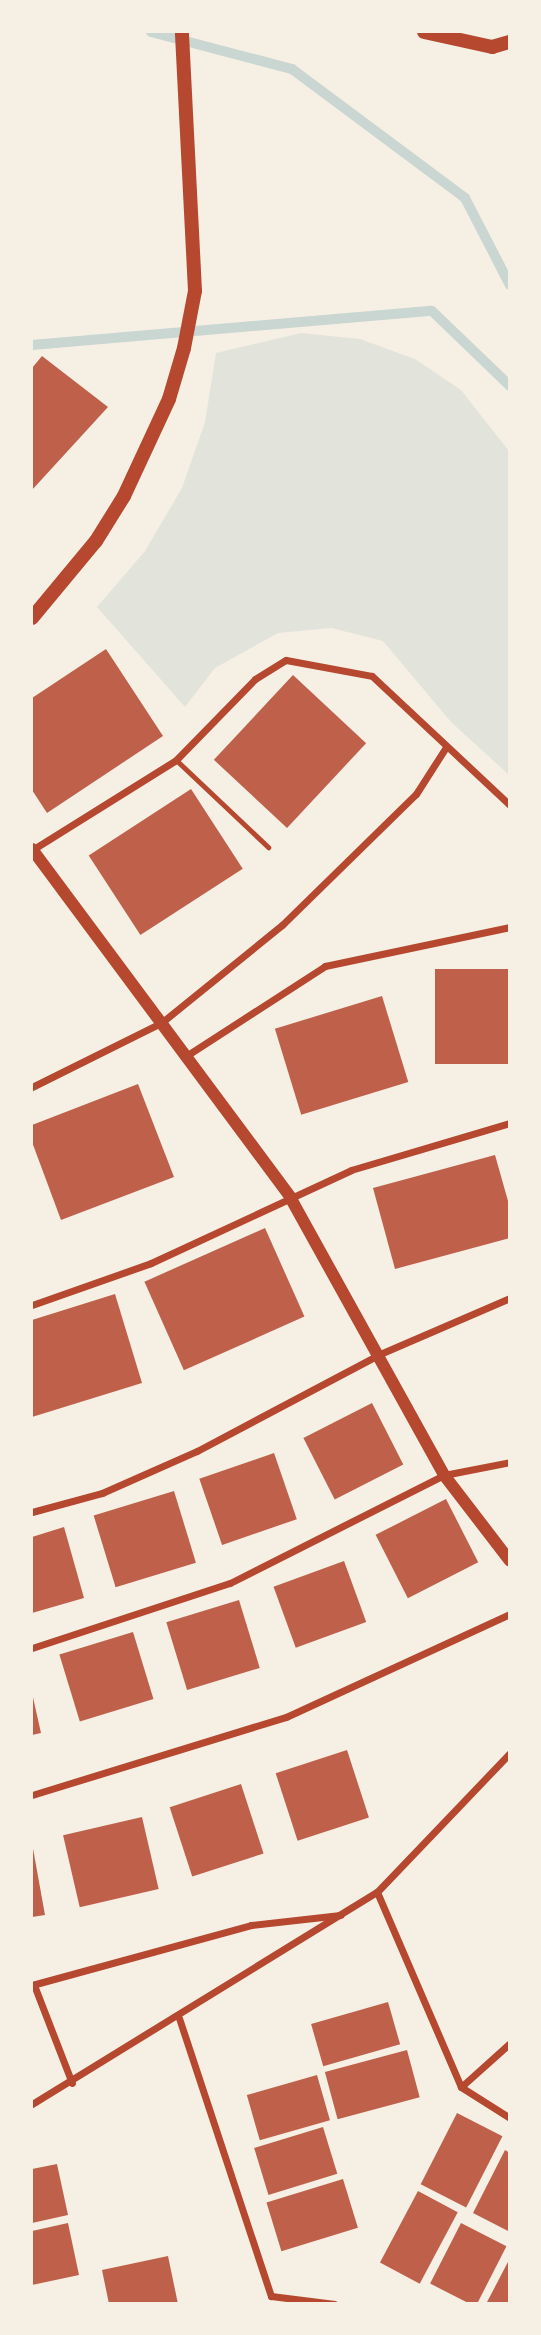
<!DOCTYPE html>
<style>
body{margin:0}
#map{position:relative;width:541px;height:2335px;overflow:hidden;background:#f6efe4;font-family:"Noto Sans",sans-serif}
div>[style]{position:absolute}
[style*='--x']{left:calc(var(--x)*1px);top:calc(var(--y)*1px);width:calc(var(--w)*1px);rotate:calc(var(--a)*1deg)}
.green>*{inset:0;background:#e2e4dc}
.stream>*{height:10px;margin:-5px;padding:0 5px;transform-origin:5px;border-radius:5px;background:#c9d6d2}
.building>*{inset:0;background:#bf614a;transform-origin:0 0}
.service>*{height:5px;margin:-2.5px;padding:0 2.5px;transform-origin:2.5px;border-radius:2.5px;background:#b5482f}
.minor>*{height:7px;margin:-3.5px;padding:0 3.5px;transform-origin:3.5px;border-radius:3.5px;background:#b5482f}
.tertiary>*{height:12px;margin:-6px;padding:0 6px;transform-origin:6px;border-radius:6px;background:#b5482f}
.secondary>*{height:14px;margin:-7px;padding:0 7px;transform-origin:7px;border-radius:7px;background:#b5482f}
span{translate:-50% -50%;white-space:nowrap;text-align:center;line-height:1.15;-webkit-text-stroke:7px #f6efe4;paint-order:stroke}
.frame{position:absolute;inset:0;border:33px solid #f6efe4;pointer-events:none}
</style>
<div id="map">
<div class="green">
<i style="clip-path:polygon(301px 333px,360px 339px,415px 359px,461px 390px,509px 451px,509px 775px,451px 722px,383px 641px,331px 628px,278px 633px,215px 668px,185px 707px,97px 607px,145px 551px,182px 488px,205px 422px,216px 353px)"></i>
</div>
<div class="stream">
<i style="--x:151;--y:32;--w:146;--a:14.7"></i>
<i style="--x:292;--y:69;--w:216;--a:36.7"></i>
<i style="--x:465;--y:198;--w:98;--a:62.7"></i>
<i style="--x:32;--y:345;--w:401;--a:-4.9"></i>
<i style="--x:432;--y:311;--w:108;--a:43.9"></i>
</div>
<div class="building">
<i style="clip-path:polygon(42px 356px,108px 407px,32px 490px,32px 368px)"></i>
<i style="clip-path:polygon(106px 649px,163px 736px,47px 813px,32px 790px,32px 698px)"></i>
<i style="left:293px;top:675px;width:100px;height:116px;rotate:43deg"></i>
<i style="left:191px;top:789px;width:95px;height:122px;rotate:57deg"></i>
<i style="left:510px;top:969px;width:95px;height:75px;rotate:90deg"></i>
<i style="left:382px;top:996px;width:90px;height:112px;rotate:73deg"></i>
<i style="clip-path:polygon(138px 1084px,174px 1177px,61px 1220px,32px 1142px,32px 1125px)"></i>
<i style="clip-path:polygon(495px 1155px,510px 1208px,510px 1238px,395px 1269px,373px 1188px)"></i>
<i style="left:265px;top:1228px;width:97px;height:132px;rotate:66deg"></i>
<i style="clip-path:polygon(115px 1294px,142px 1383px,32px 1417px,32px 1320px)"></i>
<i style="left:372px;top:1403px;width:69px;height:77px;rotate:63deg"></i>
<i style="left:274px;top:1453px;width:70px;height:79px;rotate:71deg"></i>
<i style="left:174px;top:1491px;width:75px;height:84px;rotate:73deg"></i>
<i style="left:446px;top:1499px;width:71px;height:79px;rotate:63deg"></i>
<i style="clip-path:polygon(64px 1527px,84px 1598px,32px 1613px,32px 1537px)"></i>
<i style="left:344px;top:1561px;width:65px;height:75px;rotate:70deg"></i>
<i style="left:239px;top:1600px;width:71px;height:76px;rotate:73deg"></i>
<i style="left:133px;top:1632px;width:70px;height:77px;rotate:73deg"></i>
<i style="clip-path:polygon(32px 1693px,41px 1733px,32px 1735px)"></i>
<i style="left:347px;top:1750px;width:71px;height:75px;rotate:72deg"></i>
<i style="left:241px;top:1784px;width:73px;height:75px;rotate:72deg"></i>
<i style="left:142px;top:1817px;width:74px;height:81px;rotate:77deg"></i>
<i style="clip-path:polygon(32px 1843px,45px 1915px,32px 1917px)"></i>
<i style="left:388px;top:2002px;width:44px;height:80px;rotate:74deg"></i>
<i style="left:407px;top:2050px;width:49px;height:85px;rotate:75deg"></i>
<i style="left:317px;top:2075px;width:47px;height:73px;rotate:74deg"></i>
<i style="left:457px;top:2113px;width:51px;height:80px;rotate:27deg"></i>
<i style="left:323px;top:2127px;width:49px;height:72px;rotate:73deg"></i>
<i style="clip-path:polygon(505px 2150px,510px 2153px,510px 2232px,473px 2213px)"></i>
<i style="clip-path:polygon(57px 2164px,68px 2215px,32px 2223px,32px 2169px)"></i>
<i style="left:343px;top:2179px;width:51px;height:80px;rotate:73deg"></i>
<i style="left:418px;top:2191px;width:45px;height:81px;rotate:28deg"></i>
<i style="clip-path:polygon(68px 2223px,79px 2275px,32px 2285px,32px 2231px)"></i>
<i style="left:461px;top:2223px;width:51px;height:68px;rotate:27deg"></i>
<i style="clip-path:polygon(168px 2256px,178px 2304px,109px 2304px,102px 2270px)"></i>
<i style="clip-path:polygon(510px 2258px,510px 2304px,486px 2304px)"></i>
</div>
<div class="service">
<i style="--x:176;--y:760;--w:127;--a:43.4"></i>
</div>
<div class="minor">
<i style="--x:32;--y:850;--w:170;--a:-32"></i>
<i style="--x:176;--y:760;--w:113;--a:-45.7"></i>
<i style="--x:255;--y:679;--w:36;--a:-32"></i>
<i style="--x:286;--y:660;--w:87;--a:10.5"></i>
<i style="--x:372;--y:676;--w:189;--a:43.1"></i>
<i style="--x:186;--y:1056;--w:166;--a:-32.9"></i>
<i style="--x:325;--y:966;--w:189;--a:-11.9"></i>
<i style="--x:32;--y:1087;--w:144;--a:-26.4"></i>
<i style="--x:161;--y:1023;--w:156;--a:-39"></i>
<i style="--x:282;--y:925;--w:187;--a:-44.4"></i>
<i style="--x:416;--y:794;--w:56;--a:-57.4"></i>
<i style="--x:32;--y:1305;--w:126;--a:-19.4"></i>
<i style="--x:151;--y:1263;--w:221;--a:-24.9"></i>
<i style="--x:351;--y:1170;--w:166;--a:-16.5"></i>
<i style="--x:32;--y:1512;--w:73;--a:-15.2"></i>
<i style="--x:102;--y:1493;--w:104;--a:-23.9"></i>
<i style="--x:197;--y:1451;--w:207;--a:-27.9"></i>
<i style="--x:380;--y:1354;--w:142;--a:-23.3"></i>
<i style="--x:32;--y:1648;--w:208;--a:-18.2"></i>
<i style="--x:230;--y:1583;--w:240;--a:-26.8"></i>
<i style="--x:444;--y:1475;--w:67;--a:-11.1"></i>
<i style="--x:32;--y:1795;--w:266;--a:-17.1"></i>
<i style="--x:286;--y:1717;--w:247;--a:-24.7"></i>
<i style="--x:377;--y:1892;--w:212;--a:66.7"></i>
<i style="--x:461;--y:2087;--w:58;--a:32.3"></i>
<i style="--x:32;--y:1985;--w:227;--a:-15.3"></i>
<i style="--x:251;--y:1925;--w:90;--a:-6.4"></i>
<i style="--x:34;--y:1985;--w:105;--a:68.8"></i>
<i style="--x:179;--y:2018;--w:293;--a:71.7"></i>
<i style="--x:271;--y:2296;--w:64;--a:7.2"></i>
<i style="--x:461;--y:2087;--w:66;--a:-41.9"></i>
<i style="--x:32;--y:2104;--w:405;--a:-31.6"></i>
<i style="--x:377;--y:1892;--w:192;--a:-46.3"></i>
</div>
<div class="tertiary">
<i style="--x:32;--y:849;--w:433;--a:53.4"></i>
<i style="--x:290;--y:1197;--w:318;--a:61"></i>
<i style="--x:444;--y:1475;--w:108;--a:52.5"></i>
</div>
<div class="secondary">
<i style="--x:424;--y:32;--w:70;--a:12.4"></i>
<i style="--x:492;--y:47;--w:19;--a:-16"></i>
<i style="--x:32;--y:618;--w:100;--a:-50.3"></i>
<i style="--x:96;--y:541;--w:53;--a:-58.1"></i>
<i style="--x:124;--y:496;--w:107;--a:-65.1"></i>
<i style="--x:169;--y:399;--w:53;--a:-73.6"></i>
<i style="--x:184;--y:348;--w:58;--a:-79.1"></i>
<i style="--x:195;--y:291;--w:259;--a:-92.9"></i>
</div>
<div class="frame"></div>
</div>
